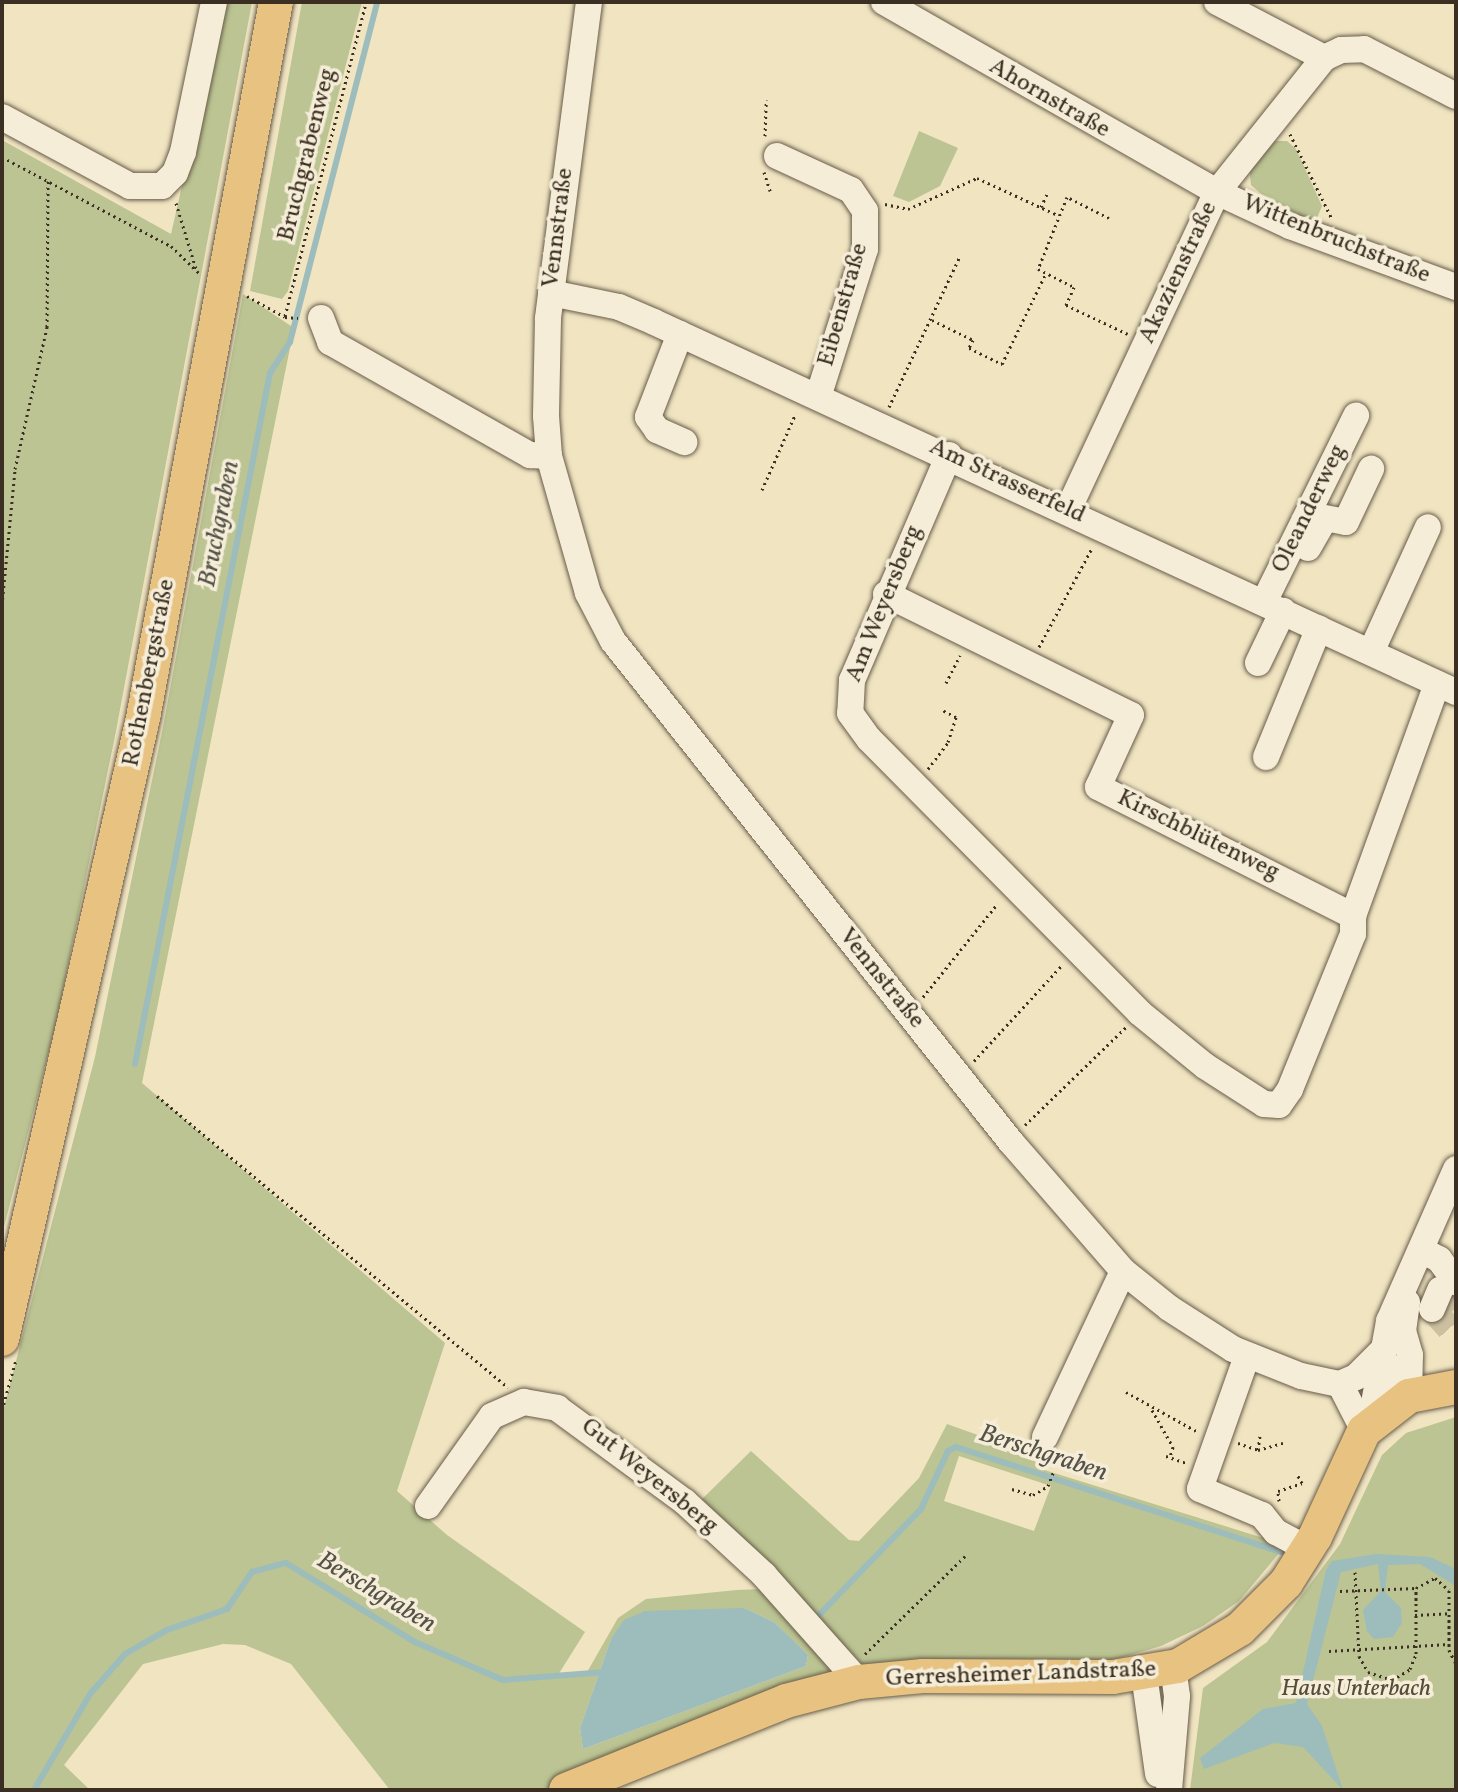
<!DOCTYPE html>
<meta charset="utf-8">
<style>
body{margin:0}
#map{position:relative;width:1458px;height:1792px;overflow:hidden;background:#f0e4c1;font-family:Vollkorn,serif}
div>[style]{position:absolute}
[style*='--x']{left:calc(var(--x)*1px);top:calc(var(--y)*1px);width:calc(var(--w)*1px);rotate:calc(var(--a)*1deg)}
.green>*{inset:0;background:#bbc492}
.water>*{inset:0;background:#9dbcbc}
.stream>*{height:6px;margin:-3px;padding:0 3px;transform-origin:3px;border-radius:3px;background:#9dbcbc}
.minor-tunnel>*{height:26px;margin-top:-13px;transform-origin:0;background:repeating-linear-gradient(90deg,#ccc0a1 0 26px,transparent 0 39px)}
.path>*{height:3px;margin-top:-1.5px;transform-origin:0;background:repeating-linear-gradient(90deg,#3b2f23 0 2px,transparent 0 6px)}
.roads{filter:drop-shadow(0 0 2px #685c4a) drop-shadow(0 0 2px #685c4a)}
.minor>*{height:26px;margin:-13px;padding:0 13px;transform-origin:13px;border-radius:13px;background:#f5edd7}
.major>*{height:34px;margin:-17px;padding:0 17px;transform-origin:17px;border-radius:17px;background:#e8c280}
span{translate:-50% -50%;white-space:nowrap;text-align:center;line-height:1.15;-webkit-text-stroke:7px #f5edd7;paint-order:stroke}
.street-label{font-size:24px;color:#3b2f23}
.park-label{font-size:24px;color:#554d39;font-style:italic}
.water-label{font-size:26px;color:#545249;font-style:italic}
.frame{position:absolute;inset:0;border:4px solid #3b2f23;pointer-events:none}
</style>
<div id="map">
<div class="green">
<i style="clip-path:polygon(224px 2px,252px 2px,116px 731px,57px 1019px,2px 1235px,2px 140px,171px 234px)"></i>
<i style="clip-path:polygon(302px 2px,362px 2px,288px 291px,282px 299px,250px 291px)"></i>
<i style="clip-path:polygon(919px 131px,958px 148px,940px 186px,909px 202px,893px 196px)"></i>
<i style="clip-path:polygon(1267px 141px,1287px 141px,1296px 149px,1322px 206px,1315px 223px,1267px 199px,1251px 185px,1249px 166px)"></i>
<i style="clip-path:polygon(evenodd,243px 294px,294px 328px,142px 1083px,445px 1343px,397px 1491px,447px 1535px,585px 1632px,558px 1675px,503px 1678px,415px 1640px,287px 1563px,414px 1644px,503px 1682px,586px 1674px,618px 1618px,646px 1599px,737px 1590px,763px 1589px,831px 1661px,828px 1673px,553px 1790px,390px 1790px,291px 1664px,245px 1645px,223px 1644px,143px 1664px,64px 1765px,90px 1790px,2px 1790px,2px 1415px,95px 1057px,163px 727px,243px 294px,744px 1608px,774px 1622px,808px 1655px,806px 1666px,583px 1749px,580px 1728px,611px 1639px,744px 1608px)"></i>
<i style="clip-path:polygon(1456px 1417px,1456px 1790px,1190px 1790px,1203px 1688px,1267px 1642px,1340px 1544px,1382px 1455px,1406px 1433px)"></i>
<i style="clip-path:polygon(evenodd,947px 1424px,1042px 1458px,1038px 1468px,1286px 1545px,1239px 1601px,1203px 1626px,1161px 1646px,1099px 1664px,867px 1669px,697px 1504px,751px 1451px,849px 1540px,859px 1541px,919px 1478px,947px 1424px,959px 1456px,1051px 1486px,1034px 1531px,944px 1501px,959px 1456px)"></i>
</div>
<div class="water">
<i style="clip-path:polygon(1376px 1554px,1430px 1557px,1456px 1569px,1456px 1586px,1420px 1564px,1388px 1565px,1385px 1592px,1401px 1608px,1402px 1623px,1393px 1637px,1374px 1639px,1367px 1631px,1363px 1610px,1381px 1591px,1378px 1564px,1341px 1572px,1307px 1704px,1322px 1726px,1343px 1790px,1303px 1747px,1274px 1743px,1204px 1769px,1200px 1758px,1263px 1709px,1296px 1703px,1326px 1570px,1332px 1561px)"></i>
<i style="clip-path:polygon(744px 1608px,774px 1622px,795px 1642px,808px 1655px,806px 1666px,583px 1749px,580px 1728px,611px 1639px,624px 1620px,645px 1611px)"></i>
</div>
<div class="stream">
<i style="--x:135;--y:1064;--w:704;--a:-78.95"></i>
<i style="--x:270;--y:373;--w:37;--a:-57"></i>
<i style="--x:290;--y:342;--w:351;--a:-75.6"></i>
<i style="--x:820;--y:1614;--w:146;--a:-46.1"></i>
<i style="--x:921;--y:1509;--w:64;--a:-65"></i>
<i style="--x:948;--y:1451;--w:9;--a:-27"></i>
<i style="--x:956;--y:1447;--w:342;--a:17.9"></i>
<i style="--x:34;--y:1790;--w:111;--a:-59.7"></i>
<i style="--x:90;--y:1694;--w:53;--a:-48.8"></i>
<i style="--x:125;--y:1654;--w:48;--a:-29.7"></i>
<i style="--x:167;--y:1630;--w:64;--a:-19.3"></i>
<i style="--x:227;--y:1609;--w:45;--a:-56"></i>
<i style="--x:252;--y:1572;--w:35;--a:-15"></i>
<i style="--x:286;--y:1563;--w:151;--a:31.5"></i>
<i style="--x:415;--y:1642;--w:96;--a:23.4"></i>
<i style="--x:503;--y:1680;--w:103;--a:-4.4"></i>
</div>
<div class="minor-tunnel">
<i style="--x:1446;--y:1297;--w:15;--a:48"></i>
<i style="--x:1432;--y:1309;--w:36;--a:48"></i>
</div>
<div class="path">
<i style="--x:1290;--y:134;--w:93;--a:63.7"></i>
<i style="--x:765;--y:136;--w:36;--a:-88"></i>
<i style="--x:2;--y:157;--w:191;--a:27.8"></i>
<i style="--x:171;--y:246;--w:40;--a:44"></i>
<i style="--x:764;--y:172;--w:20;--a:72"></i>
<i style="--x:176;--y:203;--w:72;--a:73.1"></i>
<i style="--x:885;--y:204;--w:24;--a:12"></i>
<i style="--x:908;--y:209;--w:76;--a:-24.2"></i>
<i style="--x:977;--y:178;--w:89;--a:24.6"></i>
<i style="--x:1041;--y:207;--w:14;--a:-65"></i>
<i style="--x:1109;--y:218;--w:47;--a:-153.4"></i>
<i style="--x:1067;--y:197;--w:78;--a:111.9"></i>
<i style="--x:1038;--y:269;--w:40;--a:26.6"></i>
<i style="--x:1074;--y:287;--w:20;--a:114"></i>
<i style="--x:1066;--y:305;--w:68;--a:25.1"></i>
<i style="--x:247;--y:296;--w:43;--a:28.9"></i>
<i style="--x:285;--y:317;--w:13;--a:4"></i>
<i style="--x:285;--y:316;--w:324;--a:-75.5"></i>
<i style="--x:932;--y:320;--w:46;--a:26"></i>
<i style="--x:973;--y:340;--w:9;--a:117"></i>
<i style="--x:969;--y:348;--w:37;--a:26"></i>
<i style="--x:1002;--y:364;--w:101;--a:-64.2"></i>
<i style="--x:889;--y:407;--w:167;--a:-64.8"></i>
<i style="--x:762;--y:490;--w:84;--a:-66.2"></i>
<i style="--x:2;--y:605;--w:137;--a:-84.5"></i>
<i style="--x:15;--y:469;--w:146;--a:-77.3"></i>
<i style="--x:47;--y:327;--w:146;--a:-89.6"></i>
<i style="--x:1039;--y:647;--w:112;--a:-61.8"></i>
<i style="--x:946;--y:683;--w:31;--a:-63"></i>
<i style="--x:928;--y:769;--w:34;--a:-53"></i>
<i style="--x:948;--y:742;--w:26;--a:-72"></i>
<i style="--x:956;--y:717;--w:16;--a:-153"></i>
<i style="--x:923;--y:997;--w:120;--a:-51.4"></i>
<i style="--x:974;--y:1061;--w:129;--a:-47.5"></i>
<i style="--x:157;--y:1096;--w:456;--a:39.7"></i>
<i style="--x:1025;--y:1125;--w:141;--a:-44.1"></i>
<i style="--x:1126;--y:1392;--w:80;--a:29.1"></i>
<i style="--x:2;--y:1410;--w:52;--a:-74.4"></i>
<i style="--x:1152;--y:1410;--w:43;--a:60.4"></i>
<i style="--x:1173;--y:1447;--w:10;--a:107"></i>
<i style="--x:1238;--y:1443;--w:21;--a:19"></i>
<i style="--x:1258;--y:1450;--w:26;--a:-16"></i>
<i style="--x:1258;--y:1450;--w:14;--a:-82"></i>
<i style="--x:1166;--y:1456;--w:21;--a:19"></i>
<i style="--x:1012;--y:1489;--w:22;--a:16"></i>
<i style="--x:1033;--y:1495;--w:17;--a:-31"></i>
<i style="--x:1048;--y:1486;--w:17;--a:-69"></i>
<i style="--x:1279;--y:1501;--w:10;--a:-96"></i>
<i style="--x:1278;--y:1491;--w:25;--a:-18"></i>
<i style="--x:1302;--y:1483;--w:10;--a:-119"></i>
<i style="--x:1355;--y:1572;--w:84;--a:87.3"></i>
<i style="--x:1359;--y:1656;--w:18;--a:61"></i>
<i style="--x:1368;--y:1672;--w:25;--a:18"></i>
<i style="--x:1392;--y:1680;--w:21;--a:-31"></i>
<i style="--x:1410;--y:1669;--w:16;--a:-68"></i>
<i style="--x:1416;--y:1654;--w:66;--a:-90"></i>
<i style="--x:1416;--y:1588;--w:21;--a:-28"></i>
<i style="--x:1435;--y:1578;--w:18;--a:41"></i>
<i style="--x:1449;--y:1590;--w:60;--a:90"></i>
<i style="--x:1449;--y:1650;--w:16;--a:63"></i>
<i style="--x:1340;--y:1591;--w:76;--a:-2.3"></i>
<i style="--x:1415;--y:1615;--w:35;--a:-3"></i>
<i style="--x:1329;--y:1651;--w:120;--a:-3.3"></i>
<i style="--x:865;--y:1654;--w:143;--a:-44.4"></i>
</div>
<div class="roads">
<div class="minor">
<i style="--x:589;--y:2;--w:320;--a:97.4"></i>
<i style="--x:548;--y:319;--w:97;--a:91.2"></i>
<i style="--x:546;--y:416;--w:40;--a:85.7"></i>
<i style="--x:549;--y:456;--w:142;--a:74.1"></i>
<i style="--x:588;--y:593;--w:54;--a:62.5"></i>
<i style="--x:613;--y:641;--w:640;--a:51.54"></i>
<i style="--x:1011;--y:1142;--w:171;--a:49"></i>
<i style="--x:1123;--y:1271;--w:59;--a:38.8"></i>
<i style="--x:1169;--y:1308;--w:76;--a:32.6"></i>
<i style="--x:1233;--y:1349;--w:73;--a:21.7"></i>
<i style="--x:1301;--y:1376;--w:40;--a:12"></i>
<i style="--x:1340;--y:1384;--w:17;--a:-24"></i>
<i style="--x:1356;--y:1377;--w:40;--a:-45"></i>
<i style="--x:884;--y:2;--w:383;--a:29.7"></i>
<i style="--x:1217;--y:192;--w:81;--a:25"></i>
<i style="--x:1290;--y:226;--w:177;--a:20.2"></i>
<i style="--x:1217;--y:2;--w:121;--a:27.6"></i>
<i style="--x:2;--y:117;--w:145;--a:28.3"></i>
<i style="--x:130;--y:186;--w:32;--a:0"></i>
<i style="--x:162;--y:186;--w:18;--a:-45"></i>
<i style="--x:175;--y:173;--w:22;--a:-69"></i>
<i style="--x:183;--y:152;--w:153;--a:-78.3"></i>
<i style="--x:777;--y:156;--w:81;--a:24.7"></i>
<i style="--x:851;--y:190;--w:25;--a:56"></i>
<i style="--x:865;--y:211;--w:38;--a:90"></i>
<i style="--x:865;--y:249;--w:155;--a:107.6"></i>
<i style="--x:551;--y:293;--w:69;--a:11.6"></i>
<i style="--x:619;--y:307;--w:38;--a:23"></i>
<i style="--x:654;--y:322;--w:883;--a:24.77"></i>
<i style="--x:321;--y:318;--w:26;--a:69"></i>
<i style="--x:330;--y:342;--w:230;--a:29.5"></i>
<i style="--x:530;--y:455;--w:19;--a:3"></i>
<i style="--x:680;--y:334;--w:89;--a:111.1"></i>
<i style="--x:648;--y:417;--w:16;--a:55"></i>
<i style="--x:657;--y:430;--w:30;--a:24"></i>
<i style="--x:949;--y:455;--w:245;--a:113.3"></i>
<i style="--x:852;--y:680;--w:33;--a:93"></i>
<i style="--x:850;--y:713;--w:32;--a:54"></i>
<i style="--x:869;--y:739;--w:385;--a:45.3"></i>
<i style="--x:1140;--y:1013;--w:84;--a:39.2"></i>
<i style="--x:1205;--y:1066;--w:70;--a:32.8"></i>
<i style="--x:1264;--y:1104;--w:15;--a:4"></i>
<i style="--x:1279;--y:1105;--w:19;--a:-55"></i>
<i style="--x:1290;--y:1089;--w:167;--a:-67.9"></i>
<i style="--x:1353;--y:934;--w:18;--a:-90"></i>
<i style="--x:1353;--y:916;--w:247;--a:-70.1"></i>
<i style="--x:1068;--y:510;--w:351;--a:-64.9"></i>
<i style="--x:1217;--y:192;--w:171;--a:-51.4"></i>
<i style="--x:1324;--y:58;--w:19;--a:-25"></i>
<i style="--x:1341;--y:50;--w:23;--a:-2"></i>
<i style="--x:1364;--y:49;--w:103;--a:27.1"></i>
<i style="--x:1308;--y:548;--w:34;--a:-60"></i>
<i style="--x:1325;--y:518;--w:21;--a:11"></i>
<i style="--x:1346;--y:522;--w:59;--a:-64.7"></i>
<i style="--x:886;--y:594;--w:273;--a:26.3"></i>
<i style="--x:1131;--y:715;--w:79;--a:114.6"></i>
<i style="--x:1098;--y:787;--w:286;--a:26.8"></i>
<i style="--x:1264;--y:602;--w:208;--a:-63.7"></i>
<i style="--x:1371;--y:652;--w:137;--a:-65.5"></i>
<i style="--x:1258;--y:663;--w:58;--a:-64.3"></i>
<i style="--x:1266;--y:757;--w:139;--a:-67.7"></i>
<i style="--x:1421;--y:1250;--w:20;--a:27"></i>
<i style="--x:1439;--y:1259;--w:29;--a:54"></i>
<i style="--x:1432;--y:1309;--w:21;--a:-67"></i>
<i style="--x:1247;--y:1356;--w:141;--a:109.5"></i>
<i style="--x:1200;--y:1489;--w:67;--a:22.8"></i>
<i style="--x:1262;--y:1515;--w:22;--a:51"></i>
<i style="--x:1276;--y:1532;--w:36;--a:28"></i>
<i style="--x:1384;--y:1360;--w:44;--a:55.2"></i>
<i style="--x:1409;--y:1396;--w:41;--a:-88.6"></i>
<i style="--x:1410;--y:1355;--w:25;--a:-106"></i>
<i style="--x:1403;--y:1331;--w:29;--a:-82"></i>
<i style="--x:1340;--y:1384;--w:53;--a:62.9"></i>
<i style="--x:1370;--y:1425;--w:106;--a:-79.6"></i>
<i style="--x:1389;--y:1321;--w:166;--a:-66.2"></i>
<i style="--x:1045;--y:1437;--w:183;--a:-64.8"></i>
<i style="--x:428;--y:1506;--w:110;--a:-54.6"></i>
<i style="--x:492;--y:1416;--w:35;--a:-24"></i>
<i style="--x:524;--y:1402;--w:34;--a:10"></i>
<i style="--x:557;--y:1408;--w:159;--a:36.3"></i>
<i style="--x:685;--y:1502;--w:108;--a:42.7"></i>
<i style="--x:764;--y:1575;--w:143;--a:48.4"></i>
<i style="--x:1144;--y:1674;--w:101;--a:82"></i>
<i style="--x:1169;--y:1790;--w:94;--a:-85.1"></i>
<i style="--x:1177;--y:1696;--w:28;--a:-98"></i>
</div>
<div class="major">
<i style="--x:2;--y:1339;--w:637;--a:-77.21"></i>
<i style="--x:143;--y:718;--w:728;--a:-79.48"></i>
<i style="--x:566;--y:1790;--w:237;--a:-22"></i>
<i style="--x:786;--y:1701;--w:75;--a:-14.6"></i>
<i style="--x:859;--y:1682;--w:64;--a:-5.4"></i>
<i style="--x:923;--y:1676;--w:190;--a:0.3"></i>
<i style="--x:1113;--y:1677;--w:66;--a:-9.6"></i>
<i style="--x:1178;--y:1666;--w:72;--a:-30.8"></i>
<i style="--x:1240;--y:1629;--w:65;--a:-45"></i>
<i style="--x:1286;--y:1583;--w:54;--a:-57.8"></i>
<i style="--x:1315;--y:1537;--w:117;--a:-65.2"></i>
<i style="--x:1364;--y:1431;--w:57;--a:-37.9"></i>
<i style="--x:1409;--y:1396;--w:48;--a:-10.8"></i>
</div>
</div>
<div class="street-label">
<span style="left:1049px;top:99px;rotate:30deg">Ahornstraße</span>
<span style="left:308px;top:155px;rotate:-76deg">Bruchgrabenweg</span>
<span style="left:559px;top:228px;rotate:-83deg">Vennstraße</span>
<span style="left:1336px;top:240px;rotate:22deg">Wittenbruchstraße</span>
<span style="left:1179px;top:273px;rotate:-65deg">Akazienstraße</span>
<span style="left:844px;top:305px;rotate:-74deg">Eibenstraße</span>
<span style="left:1007px;top:482px;rotate:25deg">Am Strasserfeld</span>
<span style="left:1310px;top:509px;rotate:-64deg">Oleanderweg</span>
<span style="left:885px;top:604px;rotate:-68deg">Am Weyersberg</span>
<span style="left:150px;top:673px;rotate:-79deg">Rothenbergstraße</span>
<span style="left:1198px;top:836px;rotate:26deg">Kirschblütenweg</span>
<span style="left:881px;top:979px;rotate:51deg">Vennstraße</span>
<span style="left:649px;top:1477px;rotate:39deg">Gut Weyersberg</span>
<span style="left:1021px;top:1675px;rotate:-2deg">Gerresheimer Landstraße</span>
</div>
<div class="park-label">
<span style="left:1356px;top:1690px">Haus Unterbach</span>
</div>
<div class="water-label">
<span style="left:220px;top:524px;rotate:-79deg">Bruchgraben</span>
<span style="left:1043px;top:1454px;rotate:18deg">Berschgraben</span>
<span style="left:376px;top:1593px;rotate:31deg">Berschgraben</span>
</div>
<div class="frame"></div>
</div>
